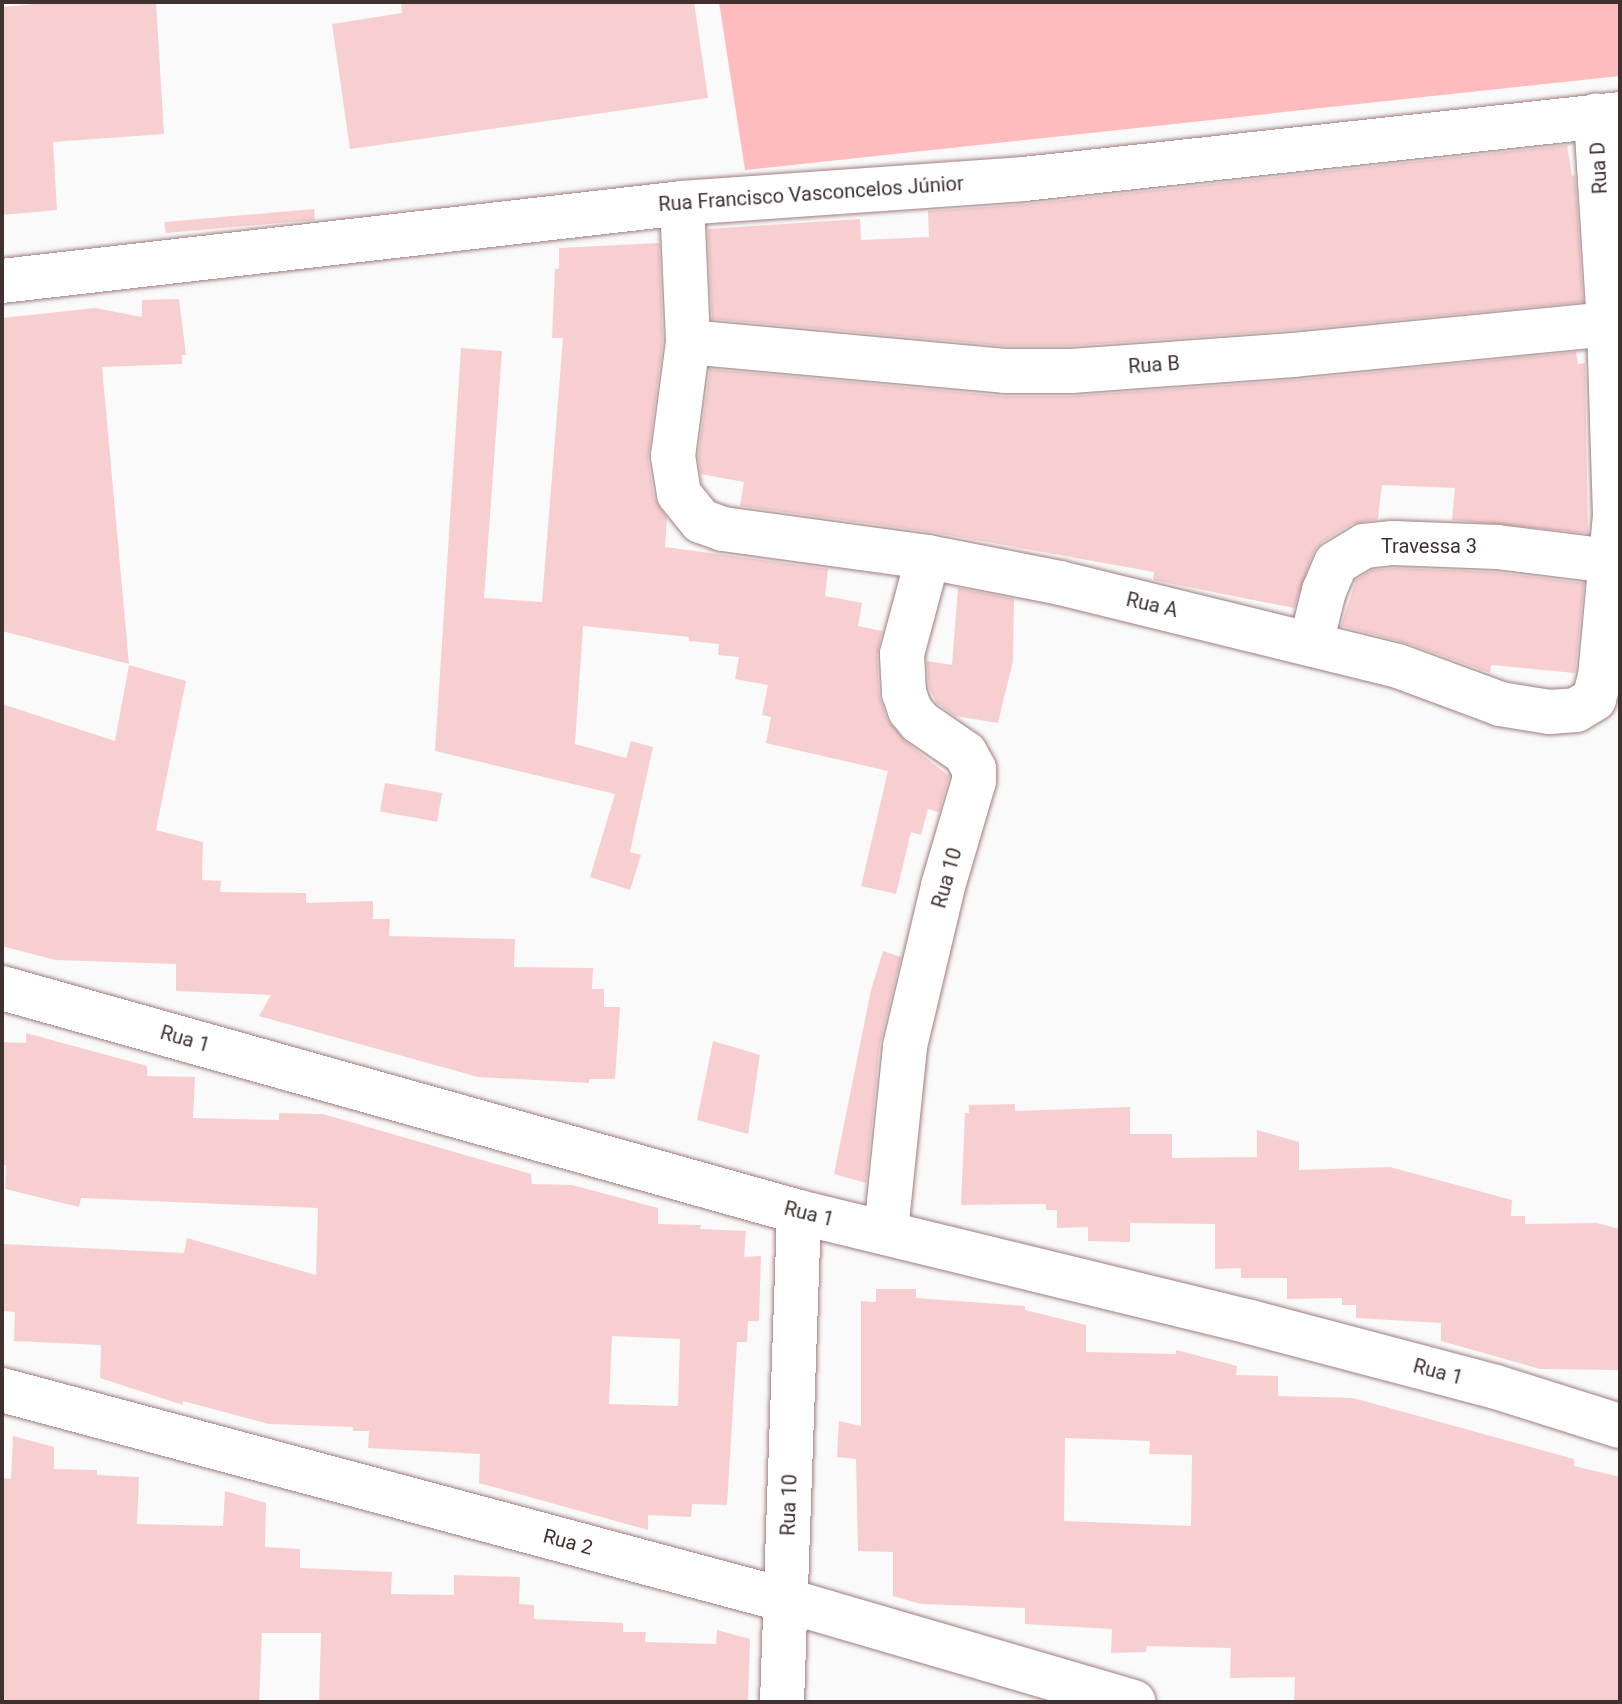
<!DOCTYPE html>
<meta charset="utf-8">
<style>
body{margin:0}
#map{position:relative;width:1622px;height:1704px;overflow:hidden;background:#fafafa;font-family:Roboto,sans-serif}
div>[style]{position:absolute}
[style*='--x']{left:calc(var(--x)*1px);top:calc(var(--y)*1px);width:calc(var(--w)*1px);rotate:calc(var(--a)*1deg)}
.green>*{inset:0;background:#febcbf}
.building>*{inset:0;background:#f8cfd1;transform-origin:0 0}
.roads{filter:drop-shadow(0 0 2px #a17d7e) drop-shadow(0 0 2px #a17d7e)}
.minor>*{height:44px;margin:-22px;padding:0 22px;transform-origin:22px;border-radius:22px;background:#fff}
span{translate:-50% -50%;white-space:nowrap;text-align:center;line-height:1.15;-webkit-text-stroke:7px #fff;paint-order:stroke}
.street-label{font-size:20px;color:#403131}
.frame{position:absolute;inset:0;border:4px solid #403131;pointer-events:none}
</style>
<div id="map">
<div class="green">
<i style="clip-path:polygon(719px 2px,1620px 2px,1620px 76px,745px 170px)"></i>
</div>
<div class="building">
<i style="clip-path:polygon(53px 2px,156px 2px,164px 134px,53px 142px,57px 210px,2px 215px,2px 7px)"></i>
<i style="clip-path:polygon(401px 2px,694px 2px,708px 98px,350px 149px,332px 24px,402px 13px)"></i>
<i style="clip-path:polygon(1567px 145px,1572px 176px,1575px 175px,1583px 302px,1291px 330px,1070px 346px,1006px 346px,712px 319px,708px 229px,860px 219px,861px 240px,929px 237px,928px 211px,1027px 204px)"></i>
<i style="left:314px;top:209px;width:11px;height:150px;rotate:85deg"></i>
<i style="clip-path:polygon(659px 243px,663px 341px,648px 459px,654px 498px,667px 518px,665px 547px,828px 569px,825px 596px,862px 603px,858px 626px,882px 631px,877px 655px,879px 695px,887px 719px,906px 742px,949px 776px,939px 812px,928px 809px,921px 835px,911px 832px,896px 894px,861px 886px,888px 771px,766px 743px,771px 717px,762px 715px,768px 685px,735px 679px,739px 657px,718px 655px,719px 644px,689px 641px,689px 637px,583px 626px,575px 744px,626px 758px,631px 741px,653px 747px,630px 852px,641px 855px,630px 890px,590px 877px,615px 794px,435px 751px,461px 348px,502px 351px,484px 598px,542px 602px,563px 338px,552px 338px,555px 269px,559px 269px,559px 248px)"></i>
<i style="clip-path:polygon(179px 299px,186px 355px,182px 355px,182px 364px,102px 367px,129px 664px,2px 631px,2px 318px,95px 308px,142px 317px,142px 300px)"></i>
<i style="clip-path:polygon(1576px 352px,1578px 364px,1585px 363px,1588px 533px,1452px 520px,1455px 488px,1382px 485px,1378px 519px,1352px 524px,1322px 542px,1313px 553px,1294px 608px,1153px 580px,1154px 572px,931px 532px,740px 506px,744px 482px,701px 474px,698px 456px,710px 369px,1003px 396px,1071px 396px,1295px 380px)"></i>
<i style="clip-path:polygon(1394px 568px,1495px 572px,1584px 583px,1575px 673px,1491px 665px,1490px 673px,1407px 643px,1341px 626px,1356px 580px,1372px 570px)"></i>
<i style="clip-path:polygon(958px 588px,1014px 599px,1013px 661px,998px 723px,955px 716px,937px 703px,929px 688px,927px 661px,952px 665px)"></i>
<i style="clip-path:polygon(129px 665px,186px 681px,156px 830px,203px 842px,202px 880px,221px 881px,220px 892px,306px 893px,306px 903px,373px 901px,373px 919px,390px 919px,389px 936px,515px 939px,514px 967px,593px 968px,592px 989px,604px 989px,604px 1007px,620px 1007px,615px 1079px,589px 1079px,589px 1083px,478px 1077px,259px 1016px,271px 995px,176px 991px,176px 964px,55px 960px,2px 946px,2px 704px,115px 741px)"></i>
<i style="left:385px;top:783px;width:58px;height:29px;rotate:10deg"></i>
<i style="clip-path:polygon(883px 951px,901px 957px,880px 1043px,866px 1183px,834px 1174px,871px 990px)"></i>
<i style="clip-path:polygon(evenodd,26px 1033px,147px 1066px,147px 1076px,195px 1077px,193px 1118px,279px 1120px,279px 1113px,323px 1114px,531px 1174px,532px 1184px,572px 1185px,658px 1208px,658px 1224px,701px 1225px,700px 1229px,746px 1231px,744px 1257px,761px 1256px,759px 1321px,748px 1321px,747px 1342px,737px 1342px,727px 1505px,692px 1504px,691px 1517px,648px 1515px,648px 1530px,479px 1483px,480px 1454px,368px 1448px,369px 1431px,353px 1431px,353px 1427px,269px 1424px,183px 1401px,183px 1405px,100px 1378px,101px 1345px,14px 1341px,15px 1312px,2px 1311px,2px 1244px,184px 1253px,187px 1238px,316px 1275px,318px 1208px,81px 1198px,79px 1207px,5px 1189px,6px 1165px,2px 1165px,2px 1042px,26px 1043px,26px 1033px,612px 1336px,680px 1339px,678px 1406px,609px 1404px,612px 1336px)"></i>
<i style="clip-path:polygon(713px 1041px,760px 1055px,748px 1134px,697px 1120px)"></i>
<i style="clip-path:polygon(1015px 1104px,1015px 1111px,1130px 1107px,1130px 1134px,1172px 1134px,1172px 1158px,1257px 1157px,1257px 1130px,1299px 1142px,1299px 1170px,1390px 1167px,1512px 1200px,1511px 1216px,1525px 1216px,1525px 1224px,1597px 1223px,1620px 1229px,1620px 1370px,1540px 1369px,1441px 1341px,1441px 1323px,1356px 1318px,1356px 1305px,1342px 1305px,1342px 1298px,1287px 1299px,1287px 1278px,1241px 1278px,1241px 1268px,1215px 1269px,1215px 1224px,1130px 1223px,1130px 1242px,1088px 1241px,1088px 1227px,1057px 1228px,1057px 1210px,1046px 1210px,1046px 1204px,961px 1205px,965px 1113px,969px 1113px,969px 1105px)"></i>
<i style="clip-path:polygon(evenodd,876px 1289px,916px 1289px,916px 1298px,1025px 1306px,1025px 1310px,1086px 1325px,1086px 1352px,1176px 1354px,1176px 1350px,1237px 1366px,1236px 1375px,1278px 1376px,1278px 1396px,1353px 1398px,1574px 1459px,1574px 1466px,1620px 1477px,1620px 1702px,1294px 1702px,1295px 1677px,1230px 1678px,1231px 1648px,1147px 1646px,1146px 1652px,1111px 1653px,1112px 1629px,1025px 1624px,1025px 1608px,921px 1604px,893px 1596px,893px 1552px,858px 1551px,856px 1459px,837px 1457px,839px 1421px,861px 1426px,861px 1301px,876px 1302px,876px 1289px,1065px 1438px,1150px 1441px,1149px 1454px,1192px 1455px,1191px 1526px,1064px 1521px,1065px 1438px)"></i>
<i style="clip-path:polygon(13px 1436px,54px 1447px,54px 1469px,97px 1470px,97px 1475px,139px 1477px,137px 1524px,223px 1526px,225px 1491px,266px 1503px,265px 1547px,300px 1549px,300px 1568px,392px 1572px,391px 1594px,454px 1595px,454px 1575px,520px 1577px,519px 1604px,534px 1605px,534px 1619px,623px 1623px,623px 1632px,646px 1632px,645px 1642px,716px 1644px,717px 1630px,750px 1639px,748px 1702px,319px 1702px,321px 1633px,262px 1633px,259px 1702px,2px 1702px,2px 1478px,11px 1479px)"></i>
</div>
<div class="roads">
<div class="minor">
<i style="--x:682;--y:203;--w:139;--a:87.5"></i>
<i style="--x:688;--y:342;--w:115;--a:97.5"></i>
<i style="--x:673;--y:456;--w:38;--a:81"></i>
<i style="--x:679;--y:494;--w:35;--a:51"></i>
<i style="--x:701;--y:521;--w:23;--a:20"></i>
<i style="--x:723;--y:529;--w:207;--a:7.8"></i>
<i style="--x:928;--y:557;--w:135;--a:11.1"></i>
<i style="--x:1060;--y:583;--w:348;--a:13.8"></i>
<i style="--x:1398;--y:666;--w:109;--a:20.4"></i>
<i style="--x:1500;--y:704;--w:50;--a:9.3"></i>
<i style="--x:1549;--y:712;--w:27;--a:-4"></i>
<i style="--x:1576;--y:710;--w:21;--a:-31"></i>
<i style="--x:1594;--y:699;--w:23;--a:-75"></i>
<i style="--x:1600;--y:677;--w:162;--a:-84.7"></i>
<i style="--x:1615;--y:516;--w:192;--a:-91.8"></i>
<i style="--x:1609;--y:324;--w:209;--a:-93.6"></i>
<i style="--x:2;--y:281;--w:684;--a:-6.54"></i>
<i style="--x:682;--y:203;--w:343;--a:-4"></i>
<i style="--x:1024;--y:179;--w:600;--a:-6.22"></i>
<i style="--x:688;--y:342;--w:318;--a:5.2"></i>
<i style="--x:1005;--y:371;--w:66;--a:0"></i>
<i style="--x:1071;--y:371;--w:223;--a:-4.1"></i>
<i style="--x:1293;--y:355;--w:329;--a:-5.6"></i>
<i style="--x:1311;--y:643;--w:54;--a:-76"></i>
<i style="--x:1324;--y:591;--w:30;--a:-67"></i>
<i style="--x:1336;--y:563;--w:33;--a:-31"></i>
<i style="--x:1364;--y:546;--w:29;--a:-6"></i>
<i style="--x:1393;--y:543;--w:104;--a:2.2"></i>
<i style="--x:1497;--y:547;--w:113;--a:7.1"></i>
<i style="--x:2;--y:988;--w:828;--a:15.7"></i>
<i style="--x:799;--y:1212;--w:464;--a:13.7"></i>
<i style="--x:1250;--y:1322;--w:254;--a:14.8"></i>
<i style="--x:1496;--y:1387;--w:130;--a:17.5"></i>
<i style="--x:886;--y:1231;--w:186;--a:-84.1"></i>
<i style="--x:905;--y:1046;--w:164;--a:-76.6"></i>
<i style="--x:943;--y:886;--w:109;--a:-73.6"></i>
<i style="--x:974;--y:781;--w:12;--a:-90"></i>
<i style="--x:974;--y:769;--w:18;--a:-119"></i>
<i style="--x:965;--y:753;--w:55;--a:-145.4"></i>
<i style="--x:920;--y:722;--w:16;--a:-130"></i>
<i style="--x:910;--y:710;--w:18;--a:-109"></i>
<i style="--x:904;--y:693;--w:39;--a:-93"></i>
<i style="--x:902;--y:654;--w:100;--a:-75"></i>
<i style="--x:2;--y:1390;--w:811;--a:15.01"></i>
<i style="--x:785;--y:1600;--w:363;--a:16.3"></i>
<i style="--x:782;--y:1702;--w:490;--a:-88"></i>
</div>
</div>
<div class="street-label">
<span style="left:1599px;top:168px;rotate:-93deg">Rua D</span>
<span style="left:811px;top:194px;rotate:-4deg">Rua Francisco Vasconcelos Júnior</span>
<span style="left:1154px;top:365px;rotate:-4deg">Rua B</span>
<span style="left:1429px;top:546px">Travessa 3</span>
<span style="left:1152px;top:605px;rotate:13deg">Rua A</span>
<span style="left:947px;top:878px;rotate:-74deg">Rua 10</span>
<span style="left:185px;top:1039px;rotate:16deg">Rua 1</span>
<span style="left:809px;top:1214px;rotate:14deg">Rua 1</span>
<span style="left:1438px;top:1372px;rotate:15deg">Rua 1</span>
<span style="left:789px;top:1505px;rotate:-88deg">Rua 10</span>
<span style="left:568px;top:1542px;rotate:15deg">Rua 2</span>
</div>
<div class="frame"></div>
</div>
